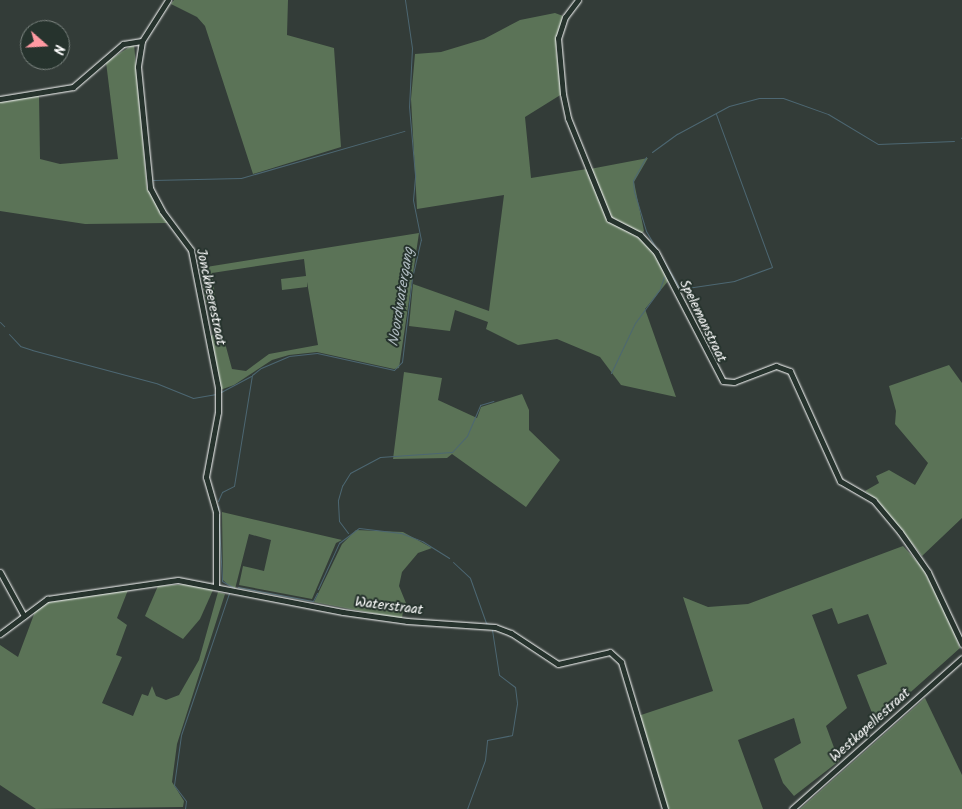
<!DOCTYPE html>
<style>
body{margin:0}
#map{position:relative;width:962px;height:809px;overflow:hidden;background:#333c38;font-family:Kalam,sans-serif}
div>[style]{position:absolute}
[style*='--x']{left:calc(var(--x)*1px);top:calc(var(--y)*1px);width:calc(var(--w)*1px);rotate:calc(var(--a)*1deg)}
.green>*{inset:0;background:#5b7357}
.stream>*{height:1px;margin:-0.5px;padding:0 0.5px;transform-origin:0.5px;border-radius:0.5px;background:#4d6772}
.roads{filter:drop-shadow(0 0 1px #fff) drop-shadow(0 0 1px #fff)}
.minor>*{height:5px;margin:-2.5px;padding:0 2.5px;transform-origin:2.5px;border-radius:2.5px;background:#26332d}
span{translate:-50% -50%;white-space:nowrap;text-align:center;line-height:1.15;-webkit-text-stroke:4px #26332d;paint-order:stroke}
.street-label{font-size:14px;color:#fff}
.water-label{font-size:15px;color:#afbbc0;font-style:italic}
.north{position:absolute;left:20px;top:20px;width:50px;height:50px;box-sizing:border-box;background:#26332d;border:1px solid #7d8581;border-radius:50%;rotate:109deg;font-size:14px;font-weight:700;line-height:20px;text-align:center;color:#fff}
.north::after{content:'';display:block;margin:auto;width:18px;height:22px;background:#ff9aa2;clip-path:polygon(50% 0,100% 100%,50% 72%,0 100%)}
</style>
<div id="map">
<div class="green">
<i style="clip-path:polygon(174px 0,288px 0,287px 35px,334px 48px,341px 147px,253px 174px,205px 26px,197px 17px,171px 4px)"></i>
<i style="clip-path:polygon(555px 13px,563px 16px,556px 49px,562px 94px,525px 117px,531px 178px,587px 169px,607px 219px,649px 244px,669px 280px,645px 309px,676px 397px,621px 385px,600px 357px,557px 339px,518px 345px,486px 329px,488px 322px,455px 310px,450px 331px,409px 326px,413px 284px,489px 311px,504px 195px,417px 209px,411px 99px,415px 54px,441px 52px,484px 39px,520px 20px)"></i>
<i style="clip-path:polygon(134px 44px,147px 188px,168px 223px,85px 224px,0 211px,0 101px,39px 95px,40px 159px,60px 164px,118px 159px,106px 62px)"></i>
<i style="clip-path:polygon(648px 158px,634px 182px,644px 231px,641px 234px,612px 218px,590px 169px)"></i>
<i style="clip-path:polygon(419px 233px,399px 368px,394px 369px,317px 352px,289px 355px,272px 360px,234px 385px,220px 390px,209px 336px,214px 335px,216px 343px,225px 343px,232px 369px,246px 371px,269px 354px,318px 345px,307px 282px,307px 287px,282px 290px,281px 279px,306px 276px,304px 259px,212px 273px,216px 302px,206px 303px,200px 268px)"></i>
<i style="clip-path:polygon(949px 365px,962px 383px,962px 518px,922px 556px,877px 500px,865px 491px,879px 483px,876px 476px,889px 470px,915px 485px,928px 463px,895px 424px,896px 411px,889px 386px)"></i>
<i style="clip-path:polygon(404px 372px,442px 378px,438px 400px,477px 418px,481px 407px,522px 394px,529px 410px,529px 430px,560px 460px,526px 507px,452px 454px,447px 458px,393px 459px)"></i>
<i style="clip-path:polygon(222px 512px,342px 540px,336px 543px,312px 599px,239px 585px,243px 566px,264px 571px,271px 540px,249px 534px,235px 589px,227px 584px,223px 580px)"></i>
<i style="clip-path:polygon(356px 530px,403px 532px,432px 548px,418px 553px,402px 572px,399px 586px,408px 608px,403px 610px,402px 619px,314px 602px,342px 544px)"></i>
<i style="clip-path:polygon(903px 546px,922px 567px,949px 618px,960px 648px,876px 723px,857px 675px,887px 664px,868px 614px,838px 624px,832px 608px,812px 615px,847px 708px,826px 726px,839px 761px,794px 796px,783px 783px,774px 759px,801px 743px,794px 718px,738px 740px,763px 809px,667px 809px,638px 716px,713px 691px,683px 597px,708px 607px,748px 604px)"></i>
<i style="clip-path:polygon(188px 584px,213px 590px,200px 619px,183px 639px,145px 616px,158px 586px)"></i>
<i style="clip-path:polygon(128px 590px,117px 618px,127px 625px,116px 655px,122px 657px,102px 703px,133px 716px,142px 694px,148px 696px,152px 686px,156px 696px,166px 700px,179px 695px,199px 660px,218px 592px,225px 594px,177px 744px,172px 782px,184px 801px,183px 807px,36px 809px,0 785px,0 645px,18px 657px,36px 609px,49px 602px)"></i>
<i style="clip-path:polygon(925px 698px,962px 775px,962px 809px,800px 809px)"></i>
</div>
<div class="stream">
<i style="--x:961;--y:138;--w:1;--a:-45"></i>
<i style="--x:652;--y:152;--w:31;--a:-36"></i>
<i style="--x:677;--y:134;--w:59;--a:-28.3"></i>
<i style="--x:729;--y:106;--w:31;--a:-15"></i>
<i style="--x:759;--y:98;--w:24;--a:0"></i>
<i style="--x:783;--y:98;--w:48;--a:19.6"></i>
<i style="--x:828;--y:114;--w:58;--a:31"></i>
<i style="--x:878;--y:144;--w:76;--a:-2.3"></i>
<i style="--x:646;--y:157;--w:26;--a:119"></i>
<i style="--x:633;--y:180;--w:11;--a:85"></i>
<i style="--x:634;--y:191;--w:42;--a:73.3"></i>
<i style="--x:646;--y:231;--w:67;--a:59.6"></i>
<i style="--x:680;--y:289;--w:55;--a:-8.4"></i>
<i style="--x:734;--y:281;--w:40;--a:-20.2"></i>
<i style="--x:772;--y:267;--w:163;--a:-110.1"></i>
<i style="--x:153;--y:180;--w:88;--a:-1.3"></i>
<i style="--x:241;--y:178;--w:170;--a:-16.1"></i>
<i style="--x:0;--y:322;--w:6;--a:45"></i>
<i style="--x:9;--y:334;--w:16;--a:47"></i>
<i style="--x:20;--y:346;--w:13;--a:18"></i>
<i style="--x:32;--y:350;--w:128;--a:14.9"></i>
<i style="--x:156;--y:383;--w:40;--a:22"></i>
<i style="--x:193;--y:398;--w:22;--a:-10"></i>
<i style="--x:611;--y:373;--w:55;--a:-64.4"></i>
<i style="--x:635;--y:323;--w:42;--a:-53.7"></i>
<i style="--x:660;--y:289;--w:13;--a:-72"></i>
<i style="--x:221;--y:392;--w:34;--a:-28"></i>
<i style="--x:218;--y:501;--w:10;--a:-66"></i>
<i style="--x:222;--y:492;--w:13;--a:-27"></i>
<i style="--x:234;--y:486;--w:112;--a:-80.8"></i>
<i style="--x:252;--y:375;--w:11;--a:-38"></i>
<i style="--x:261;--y:368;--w:30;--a:-23"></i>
<i style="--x:289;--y:356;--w:28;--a:-6"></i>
<i style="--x:317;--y:353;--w:79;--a:12.4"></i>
<i style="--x:394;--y:370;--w:11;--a:-45"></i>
<i style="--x:402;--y:362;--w:85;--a:-83.2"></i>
<i style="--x:412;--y:278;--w:39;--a:-77"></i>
<i style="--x:421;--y:240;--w:41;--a:-101.3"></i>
<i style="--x:413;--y:200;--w:25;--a:-85"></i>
<i style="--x:415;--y:175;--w:68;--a:-95"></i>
<i style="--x:409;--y:107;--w:59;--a:-87.1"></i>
<i style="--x:412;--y:48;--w:49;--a:-98.3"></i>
<i style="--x:218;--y:506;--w:75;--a:86.9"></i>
<i style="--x:222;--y:581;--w:14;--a:30"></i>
<i style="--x:348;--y:533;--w:15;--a:-127"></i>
<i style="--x:339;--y:521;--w:21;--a:-93"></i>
<i style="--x:338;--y:500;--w:15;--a:-74"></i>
<i style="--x:342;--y:486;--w:15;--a:-58"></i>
<i style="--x:350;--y:473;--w:34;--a:-28"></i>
<i style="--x:380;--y:457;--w:72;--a:-4"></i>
<i style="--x:452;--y:452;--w:22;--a:-47"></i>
<i style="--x:467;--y:436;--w:34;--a:-67"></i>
<i style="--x:480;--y:405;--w:14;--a:-17"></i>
<i style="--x:453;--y:562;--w:23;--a:43"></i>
<i style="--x:470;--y:578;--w:48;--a:70.4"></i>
<i style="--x:486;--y:623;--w:6;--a:18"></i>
<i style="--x:238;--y:587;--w:76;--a:10.6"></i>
<i style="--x:313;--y:601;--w:9;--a:-63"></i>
<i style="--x:318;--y:589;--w:51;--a:-65.5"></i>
<i style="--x:339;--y:543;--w:25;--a:-37"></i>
<i style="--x:359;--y:528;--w:42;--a:6.8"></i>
<i style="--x:401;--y:533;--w:22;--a:21"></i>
<i style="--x:422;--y:541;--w:32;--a:32"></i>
<i style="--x:185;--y:809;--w:8;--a:-83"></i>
<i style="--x:186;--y:801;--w:20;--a:-127"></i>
<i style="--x:174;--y:785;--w:50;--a:-82"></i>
<i style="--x:181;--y:735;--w:150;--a:-71.3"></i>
<i style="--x:467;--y:809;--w:52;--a:-69.8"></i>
<i style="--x:485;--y:760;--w:20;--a:-84"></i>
<i style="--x:487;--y:740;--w:25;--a:-11"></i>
<i style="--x:512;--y:735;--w:32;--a:-81"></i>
<i style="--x:517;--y:703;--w:16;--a:-97"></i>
<i style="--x:515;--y:687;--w:20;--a:-143"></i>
<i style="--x:499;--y:675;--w:46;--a:-98.8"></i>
</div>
<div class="roads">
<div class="minor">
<i style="--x:168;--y:0;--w:49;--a:122.4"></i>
<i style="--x:142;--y:41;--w:26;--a:99"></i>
<i style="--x:138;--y:67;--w:122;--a:84.3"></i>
<i style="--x:150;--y:188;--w:26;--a:62"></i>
<i style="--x:162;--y:211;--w:49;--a:53.4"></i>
<i style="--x:191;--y:250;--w:141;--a:78.9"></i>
<i style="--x:218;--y:388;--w:24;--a:90"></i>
<i style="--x:218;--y:412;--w:66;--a:100.5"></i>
<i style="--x:206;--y:477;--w:37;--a:74"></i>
<i style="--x:216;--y:513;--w:74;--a:90"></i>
<i style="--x:578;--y:0;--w:21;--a:127"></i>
<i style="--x:565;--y:17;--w:22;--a:108"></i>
<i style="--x:558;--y:38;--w:56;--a:84.9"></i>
<i style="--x:563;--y:94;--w:25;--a:78"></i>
<i style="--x:568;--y:118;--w:109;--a:67.9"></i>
<i style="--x:609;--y:219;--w:35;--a:27"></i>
<i style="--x:640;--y:235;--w:23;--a:47"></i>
<i style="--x:656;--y:252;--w:145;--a:62.6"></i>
<i style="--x:723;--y:381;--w:11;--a:5"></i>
<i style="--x:734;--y:382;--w:45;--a:-20.9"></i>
<i style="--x:776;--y:366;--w:15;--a:20"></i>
<i style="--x:790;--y:371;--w:121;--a:65.6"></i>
<i style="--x:840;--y:481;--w:39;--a:30"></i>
<i style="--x:874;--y:501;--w:40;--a:50"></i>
<i style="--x:900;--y:532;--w:49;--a:55"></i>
<i style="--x:928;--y:572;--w:80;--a:64.7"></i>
<i style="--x:0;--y:99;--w:74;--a:-9.3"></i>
<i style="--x:73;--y:87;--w:66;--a:-40.7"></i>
<i style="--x:123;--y:44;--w:19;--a:-9"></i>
<i style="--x:0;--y:572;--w:50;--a:61.4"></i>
<i style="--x:0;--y:634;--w:59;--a:-36.7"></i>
<i style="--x:47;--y:599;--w:132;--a:-8.3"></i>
<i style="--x:178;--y:580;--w:168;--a:11"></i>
<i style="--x:343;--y:612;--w:65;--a:8"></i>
<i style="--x:407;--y:621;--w:88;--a:3.9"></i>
<i style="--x:495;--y:627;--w:17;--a:21"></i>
<i style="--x:511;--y:633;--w:56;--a:33.4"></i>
<i style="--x:558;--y:664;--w:53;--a:-13"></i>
<i style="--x:610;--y:652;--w:15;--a:42"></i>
<i style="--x:621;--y:662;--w:153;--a:73.3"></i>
<i style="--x:792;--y:809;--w:227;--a:-41.6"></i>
</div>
</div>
<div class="street-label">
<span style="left:211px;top:297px;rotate:78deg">Jonckheerestraat</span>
<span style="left:703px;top:321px;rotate:64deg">Spelemanstraat</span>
<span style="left:389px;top:606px;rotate:7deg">Waterstraat</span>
<span style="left:870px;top:725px;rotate:-42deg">Westkapellestraat</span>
</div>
<div class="water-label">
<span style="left:402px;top:297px;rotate:-81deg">Noordwatergang</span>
</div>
<div class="north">N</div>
</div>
